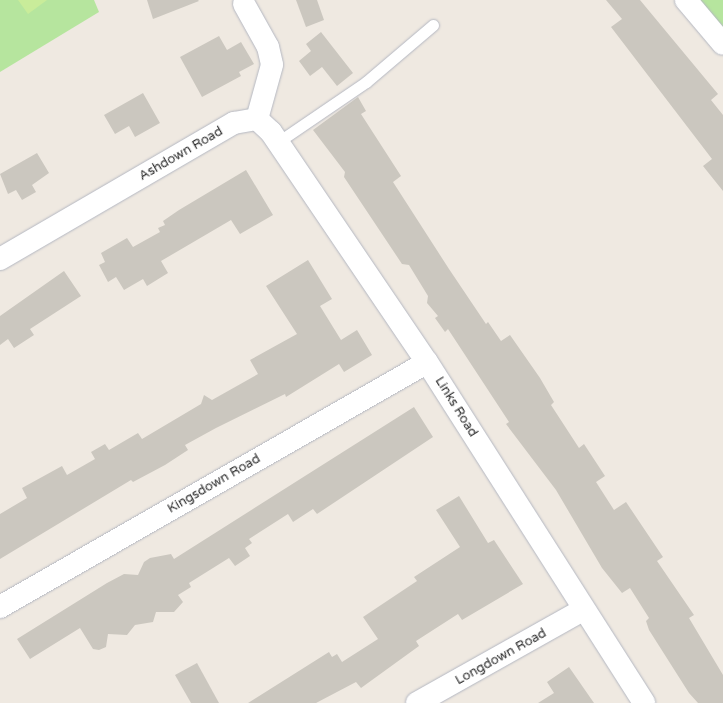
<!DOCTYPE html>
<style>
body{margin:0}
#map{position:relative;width:723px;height:703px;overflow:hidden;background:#efe9e1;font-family:"Varela Round",sans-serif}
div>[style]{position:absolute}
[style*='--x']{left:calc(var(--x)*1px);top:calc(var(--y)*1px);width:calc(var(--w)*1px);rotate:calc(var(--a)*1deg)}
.green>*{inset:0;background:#b6e59e}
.pitch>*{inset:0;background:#c9ec9a}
.building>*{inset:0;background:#cbc7bf}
.roads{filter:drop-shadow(0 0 1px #b4b7c1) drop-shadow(0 0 1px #b4b7c1)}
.lane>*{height:11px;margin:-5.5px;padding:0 5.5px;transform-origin:5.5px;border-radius:5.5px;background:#fff}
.street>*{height:22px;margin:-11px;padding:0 11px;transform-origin:11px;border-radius:11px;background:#fff}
span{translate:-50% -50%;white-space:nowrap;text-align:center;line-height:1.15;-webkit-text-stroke:4px #fff;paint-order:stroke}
.street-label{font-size:13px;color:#2e2e2e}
</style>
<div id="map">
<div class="green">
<i style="clip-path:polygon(0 0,94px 0,99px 12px,0 72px)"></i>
<i style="clip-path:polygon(697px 0,723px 0,723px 32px)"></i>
</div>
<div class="pitch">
<i style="clip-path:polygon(18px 0,47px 0,28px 14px)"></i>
</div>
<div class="building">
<i style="clip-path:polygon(147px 0,198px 0,199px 1px,153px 19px)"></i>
<i style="clip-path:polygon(296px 0,317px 0,324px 20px,306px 27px)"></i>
<i style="clip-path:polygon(606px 0,640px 0,718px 94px,711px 100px,723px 115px,723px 191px,703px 166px,712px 159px,611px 27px,622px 19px)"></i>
<i style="clip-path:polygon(321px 32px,353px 73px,337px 86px,322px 67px,310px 76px,299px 61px,311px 51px,306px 44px)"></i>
<i style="clip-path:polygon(219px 36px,227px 50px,241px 42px,254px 64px,239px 72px,241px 76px,202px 97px,180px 57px)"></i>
<i style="clip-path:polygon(143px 93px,160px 123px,135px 137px,129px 126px,115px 134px,104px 115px)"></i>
<i style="clip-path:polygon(358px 97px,366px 111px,361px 114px,401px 176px,393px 182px,449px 269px,486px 324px,488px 322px,501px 341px,510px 335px,540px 378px,554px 402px,551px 405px,579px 448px,584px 444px,605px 476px,596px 482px,614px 510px,626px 502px,663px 557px,657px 561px,694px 615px,689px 618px,723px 675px,723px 703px,698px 703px,689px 693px,649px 630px,646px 621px,649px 618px,630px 588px,622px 593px,602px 568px,556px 490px,506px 424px,509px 422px,448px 329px,445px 332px,435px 318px,438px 316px,427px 303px,428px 296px,409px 265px,402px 264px,344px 177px,345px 172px,313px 130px)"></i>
<i style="clip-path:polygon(37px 153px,49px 173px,32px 185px,36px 192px,22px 200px,16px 190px,8px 194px,0 174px)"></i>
<i style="clip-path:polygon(246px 170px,273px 215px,240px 234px,231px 220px,161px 261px,168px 273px,147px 286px,143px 279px,124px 290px,116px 277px,108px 282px,99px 265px,105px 262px,101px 253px,127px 238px,133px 247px,160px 232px,158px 228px,165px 225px,163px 221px,179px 210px)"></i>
<i style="clip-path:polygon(308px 260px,332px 299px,320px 306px,341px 340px,357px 330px,372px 355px,344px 372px,339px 364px,286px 397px,285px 394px,216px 428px,185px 445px,188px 450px,165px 465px,133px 482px,131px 480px,0 559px,0 514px,27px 498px,22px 488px,62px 466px,67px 475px,95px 459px,91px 452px,105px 444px,109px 450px,138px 433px,142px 439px,201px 404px,204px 395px,212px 400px,258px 374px,250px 360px,297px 334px,266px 286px)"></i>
<i style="clip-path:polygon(64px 271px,81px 296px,30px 329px,34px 335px,14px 348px,8px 339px,0 345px,0 316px)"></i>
<i style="clip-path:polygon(414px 407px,433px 437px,317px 514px,313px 509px,293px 522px,288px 514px,249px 539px,252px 543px,245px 548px,250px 556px,235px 566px,229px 558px,189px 583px,191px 587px,178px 595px,183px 602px,174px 612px,156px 612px,153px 622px,135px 625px,127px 635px,108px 634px,106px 647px,99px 650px,93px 649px,80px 628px,30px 659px,17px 639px,107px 583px,124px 574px,138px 575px,144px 562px,150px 558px,171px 554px,174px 559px)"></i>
<i style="clip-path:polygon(459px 496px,488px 543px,494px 540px,523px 584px,462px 620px,458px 614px,416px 641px,419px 646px,361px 688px,356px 682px,316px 703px,248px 703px,329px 652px,332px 657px,337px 654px,342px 662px,378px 639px,363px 617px,417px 581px,414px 577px,460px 547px,436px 510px)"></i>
<i style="clip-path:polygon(197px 663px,219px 703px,191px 703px,175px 675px)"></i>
<i style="clip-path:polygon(569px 667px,594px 703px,538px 703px,554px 693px,547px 682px)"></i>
</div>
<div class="roads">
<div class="lane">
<i style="--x:278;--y:142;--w:107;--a:-34.3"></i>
<i style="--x:366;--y:82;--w:88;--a:-40.4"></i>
</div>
<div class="street">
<i style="--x:686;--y:0;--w:57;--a:49.9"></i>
<i style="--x:244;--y:4;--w:49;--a:60.8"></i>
<i style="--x:268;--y:47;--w:18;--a:77"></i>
<i style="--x:272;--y:65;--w:56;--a:105.5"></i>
<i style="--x:257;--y:119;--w:19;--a:43"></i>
<i style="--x:271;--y:132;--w:278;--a:55.9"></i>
<i style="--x:427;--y:362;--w:404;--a:57.5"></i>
<i style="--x:0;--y:259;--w:271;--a:-30.2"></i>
<i style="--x:234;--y:123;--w:23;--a:-10"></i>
<i style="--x:0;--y:607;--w:492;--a:-29.8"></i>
<i style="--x:417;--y:703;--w:190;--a:-29.3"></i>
</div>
</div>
<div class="street-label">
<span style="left:181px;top:154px;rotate:-30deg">Ashdown Road</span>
<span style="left:456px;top:407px;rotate:58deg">Links Road</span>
<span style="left:214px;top:484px;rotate:-30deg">Kingsdown Road</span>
<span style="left:501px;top:657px;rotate:-29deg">Longdown Road</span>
</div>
</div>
